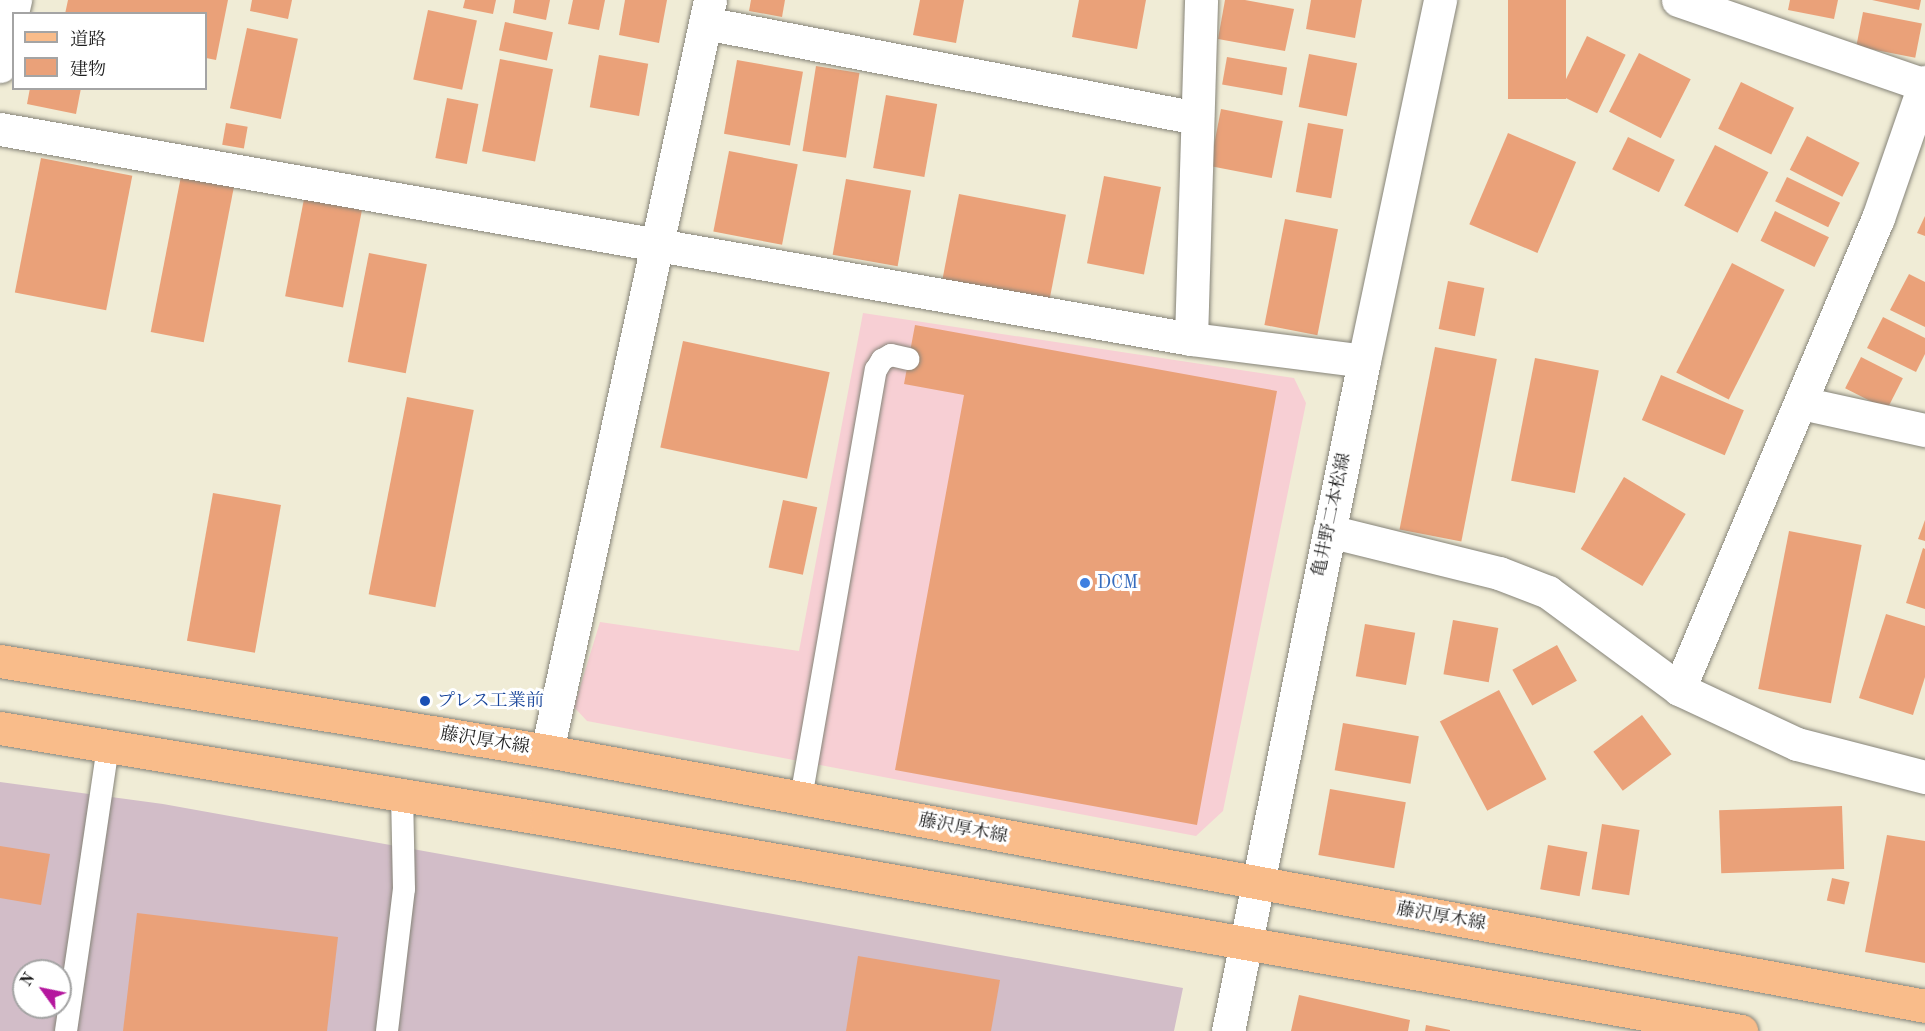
<!DOCTYPE html>
<meta charset="utf-8">
<style>
body{margin:0}
#map{position:relative;width:1925px;height:1031px;overflow:hidden;background:#f0ecd6;font-family:"Old Standard TT","Noto Serif JP",serif}
div>[style]{position:absolute}
[style*='--x']{left:calc(var(--x)*1px);top:calc(var(--y)*1px);width:calc(var(--w)*1px);rotate:calc(var(--a)*1deg)}
.built>*{inset:0;background:#f7cfd4}
.industrial>*{inset:0;background:#d2bdc8}
.building>*{inset:0;background:#eaa179;transform-origin:0 0}
.roads{filter:drop-shadow(0 0 2px #868479) drop-shadow(0 0 2px #868479)}
.service>*{height:22px;margin:-11px;padding:0 11px;transform-origin:11px;border-radius:11px;background:#fff}
.minor>*{height:33px;margin:-16.5px;padding:0 16.5px;transform-origin:16.5px;border-radius:16.5px;background:#fff}
.tertiary>*{height:33px;margin:-16.5px;padding:0 16.5px;transform-origin:16.5px;border-radius:16.5px;background:#fff}
.primary>*{height:33px;margin:-16.5px;padding:0 16.5px;transform-origin:16.5px;border-radius:16.5px;background:#f9bc8a}
.dots>*{width:16px;height:16px;translate:-50% -50%;box-sizing:border-box;border:3px solid #fff;border-radius:50%}
span{translate:-50% -50%;white-space:nowrap;text-align:center;line-height:1.15;-webkit-text-stroke:6px #fff;paint-order:stroke}
.street-label{font-size:18px;color:#1c1c1c}
.shop-label{font-size:18px;color:#366cbe}
.left{translate:0 -50%;text-align:left}
.transit-label{font-size:18px;color:#164399}
.legend{position:absolute;left:12px;top:12px;width:195px;height:78px;box-sizing:border-box;background:#fff;border:2px solid #a4a4a4;margin:0;padding:8px 10px;list-style:none;font-size:18px;color:#1c1c1c}
.legend li{display:flex;align-items:center;gap:12px;height:30px}
.legend b{width:30px;border:2px solid #a4a4a4}
.north{position:absolute;left:12px;top:959px;width:60px;height:60px;box-sizing:border-box;background:#fff;border:2px solid #a4a4a4;border-radius:50%;rotate:303deg;font-size:16px;font-weight:700;line-height:24px;text-align:center;color:#1c1c1c}
.north::after{content:'';display:block;margin:auto;width:21px;height:27px;background:#b5179e;clip-path:polygon(50% 0,100% 100%,50% 72%,0 100%)}
</style>
<div id="map">
<div class="built">
<i style="clip-path:polygon(863px 313px,1294px 378px,1306px 403px,1223px 811px,1196px 836px,587px 721px,574px 707px,600px 622px,799px 651px)"></i>
</div>
<div class="industrial">
<i style="clip-path:polygon(evenodd,0 782px,163px 804px,1183px 988px,1174px 1031px,0 1031px,0 782px,24px 971px,60px 971px,60px 1007px,24px 1007px,24px 971px)"></i>
</div>
<div class="building">
<i style="clip-path:polygon(68px 0,228px 0,216px 60px,206px 58px,206px 14px,65px 14px)"></i>
<i style="clip-path:polygon(252px 0,292px 0,288px 19px,250px 11px)"></i>
<i style="clip-path:polygon(465px 0,496px 0,493px 14px,463px 8px)"></i>
<i style="clip-path:polygon(515px 0,550px 0,546px 20px,513px 13px)"></i>
<i style="clip-path:polygon(573px 0,605px 0,599px 30px,568px 24px)"></i>
<i style="clip-path:polygon(625px 0,667px 0,659px 43px,619px 35px)"></i>
<i style="clip-path:polygon(751px 0,785px 0,782px 17px,749px 11px)"></i>
<i style="clip-path:polygon(920px 0,964px 0,956px 43px,913px 35px)"></i>
<i style="clip-path:polygon(1079px 0,1146px 0,1137px 49px,1072px 37px)"></i>
<i style="clip-path:polygon(1225px 0,1245px 0,1294px 9px,1285px 51px,1218px 39px)"></i>
<i style="clip-path:polygon(1311px 0,1362px 0,1355px 38px,1306px 29px)"></i>
<i style="left:1508px;top:0;width:58px;height:99px"></i>
<i style="clip-path:polygon(1790px 0,1838px 0,1834px 19px,1788px 10px)"></i>
<i style="clip-path:polygon(1872px 0,1921px 0,1919px 10px)"></i>
<i style="left:428px;top:10px;width:50px;height:71px;rotate:12deg"></i>
<i style="left:1863px;top:12px;width:60px;height:35px;rotate:11deg"></i>
<i style="left:505px;top:22px;width:49px;height:29px;rotate:12deg"></i>
<i style="left:247px;top:28px;width:52px;height:82px;rotate:12deg"></i>
<i style="left:1587px;top:36px;width:43px;height:65px;rotate:26deg"></i>
<i style="left:1639px;top:53px;width:58px;height:66px;rotate:27deg"></i>
<i style="left:1309px;top:54px;width:49px;height:54px;rotate:11deg"></i>
<i style="left:599px;top:55px;width:50px;height:53px;rotate:10deg"></i>
<i style="left:1227px;top:57px;width:61px;height:28px;rotate:10deg"></i>
<i style="left:500px;top:59px;width:54px;height:94px;rotate:11deg"></i>
<i style="left:737px;top:60px;width:67px;height:75px;rotate:10deg"></i>
<i style="left:816px;top:66px;width:44px;height:86px;rotate:9deg"></i>
<i style="left:1741px;top:82px;width:59px;height:52px;rotate:26deg"></i>
<i style="clip-path:polygon(30px 88px,81px 88px,76px 114px,27px 104px)"></i>
<i style="left:886px;top:95px;width:52px;height:74px;rotate:10deg"></i>
<i style="left:447px;top:98px;width:32px;height:61px;rotate:11deg"></i>
<i style="left:1221px;top:109px;width:63px;height:58px;rotate:11deg"></i>
<i style="left:226px;top:123px;width:22px;height:22px;rotate:10deg"></i>
<i style="left:1308px;top:123px;width:36px;height:70px;rotate:10deg"></i>
<i style="left:1508px;top:133px;width:74px;height:99px;rotate:23deg"></i>
<i style="left:1807px;top:136px;width:59px;height:38px;rotate:27deg"></i>
<i style="left:1628px;top:137px;width:52px;height:36px;rotate:26deg"></i>
<i style="left:1715px;top:145px;width:60px;height:68px;rotate:27deg"></i>
<i style="left:729px;top:151px;width:70px;height:82px;rotate:11deg"></i>
<i style="left:41px;top:158px;width:93px;height:137px;rotate:11deg"></i>
<i style="left:182px;top:171px;width:54px;height:164px;rotate:11deg"></i>
<i style="left:1104px;top:176px;width:58px;height:89px;rotate:11deg"></i>
<i style="left:1787px;top:177px;width:59px;height:27px;rotate:26deg"></i>
<i style="left:846px;top:179px;width:66px;height:77px;rotate:10deg"></i>
<i style="left:959px;top:194px;width:109px;height:87px;rotate:11deg"></i>
<i style="left:304px;top:199px;width:59px;height:99px;rotate:11deg"></i>
<i style="left:1775px;top:211px;width:60px;height:33px;rotate:26deg"></i>
<i style="clip-path:polygon(1925px 216px,1925px 236px,1917px 233px)"></i>
<i style="left:1285px;top:219px;width:54px;height:108px;rotate:11deg"></i>
<i style="left:369px;top:253px;width:59px;height:111px;rotate:11deg"></i>
<i style="left:1732px;top:263px;width:59px;height:123px;rotate:27deg"></i>
<i style="clip-path:polygon(1909px 274px,1925px 282px,1925px 327px,1890px 310px)"></i>
<i style="left:1448px;top:281px;width:37px;height:49px;rotate:11deg"></i>
<i style="clip-path:polygon(1883px 317px,1925px 338px,1925px 354px,1916px 372px,1867px 348px)"></i>
<i style="clip-path:polygon(915px 325px,1277px 391px,1197px 825px,895px 770px,964px 395px,904px 384px)"></i>
<i style="left:683px;top:341px;width:150px;height:109px;rotate:12deg"></i>
<i style="left:1435px;top:347px;width:63px;height:186px;rotate:11deg"></i>
<i style="left:1861px;top:357px;width:47px;height:35px;rotate:27deg"></i>
<i style="left:1535px;top:358px;width:65px;height:125px;rotate:11deg"></i>
<i style="left:1661px;top:375px;width:90px;height:49px;rotate:23deg"></i>
<i style="left:407px;top:397px;width:68px;height:201px;rotate:11deg"></i>
<i style="left:1624px;top:477px;width:72px;height:84px;rotate:31deg"></i>
<i style="left:213px;top:493px;width:69px;height:150px;rotate:10deg"></i>
<i style="left:783px;top:500px;width:35px;height:69px;rotate:12deg"></i>
<i style="clip-path:polygon(1925px 520px,1925px 541px,1918px 539px)"></i>
<i style="left:1789px;top:531px;width:74px;height:161px;rotate:11deg"></i>
<i style="clip-path:polygon(1923px 548px,1925px 549px,1925px 609px,1906px 603px)"></i>
<i style="clip-path:polygon(1886px 614px,1925px 626px,1925px 677px,1913px 715px,1859px 698px)"></i>
<i style="left:1453px;top:620px;width:46px;height:55px;rotate:10deg"></i>
<i style="left:1365px;top:624px;width:51px;height:53px;rotate:10deg"></i>
<i style="left:1557px;top:645px;width:41px;height:51px;rotate:61deg"></i>
<i style="left:1499px;top:690px;width:101px;height:67px;rotate:62deg"></i>
<i style="left:1642px;top:715px;width:49px;height:61px;rotate:53deg"></i>
<i style="left:1343px;top:723px;width:77px;height:48px;rotate:10deg"></i>
<i style="left:1330px;top:789px;width:77px;height:67px;rotate:10deg"></i>
<i style="left:1842px;top:806px;width:63px;height:123px;rotate:88deg"></i>
<i style="left:1602px;top:824px;width:38px;height:66px;rotate:9deg"></i>
<i style="clip-path:polygon(1887px 835px,1925px 841px,1925px 963px,1865px 952px)"></i>
<i style="left:1548px;top:845px;width:40px;height:45px;rotate:10deg"></i>
<i style="clip-path:polygon(0 846px,50px 854px,41px 905px,0 898px)"></i>
<i style="left:1832px;top:878px;width:18px;height:23px;rotate:13deg"></i>
<i style="clip-path:polygon(137px 913px,338px 937px,327px 1031px,123px 1031px)"></i>
<i style="clip-path:polygon(858px 956px,1000px 980px,991px 1031px,846px 1031px)"></i>
<i style="clip-path:polygon(1299px 995px,1410px 1020px,1408px 1031px,1291px 1031px)"></i>
<i style="clip-path:polygon(1426px 1025px,1450px 1030px,1450px 1031px,1425px 1031px)"></i>
</div>
<div class="roads">
<div class="service">
<i style="--x:801;--y:798;--w:435;--a:-80.1"></i>
<i style="--x:876;--y:370;--w:12;--a:-59"></i>
<i style="--x:882;--y:360;--w:10;--a:-29"></i>
<i style="--x:891;--y:355;--w:18;--a:13"></i>
<i style="--x:66;--y:1031;--w:289;--a:-81.6"></i>
<i style="--x:387;--y:1031;--w:143;--a:-83.2"></i>
<i style="--x:404;--y:889;--w:95;--a:-91.2"></i>
</div>
<div class="minor">
<i style="--x:1678;--y:0;--w:261;--a:19"></i>
<i style="--x:705;--y:23;--w:501;--a:10.93"></i>
<i style="--x:0;--y:66;--w:68;--a:-77.2"></i>
<i style="--x:0;--y:129;--w:1209;--a:10"></i>
<i style="--x:1191;--y:339;--w:174;--a:7.2"></i>
<i style="--x:1191;--y:339;--w:339;--a:-88.3"></i>
<i style="--x:1801;--y:403;--w:127;--a:12.3"></i>
<i style="--x:1679;--y:689;--w:511;--a:-67.1"></i>
<i style="--x:1878;--y:218;--w:144;--a:-70.9"></i>
<i style="--x:547;--y:751;--w:768;--a:-77.75"></i>
</div>
<div class="tertiary">
<i style="--x:1329;--y:531;--w:175;--a:13.9"></i>
<i style="--x:1499;--y:573;--w:53;--a:21.2"></i>
<i style="--x:1548;--y:592;--w:163;--a:36.5"></i>
<i style="--x:1679;--y:689;--w:130;--a:25"></i>
<i style="--x:1797;--y:744;--w:132;--a:14.5"></i>
<i style="--x:1228;--y:1031;--w:684;--a:-78.53"></i>
<i style="--x:1364;--y:361;--w:369;--a:-78.1"></i>
</div>
<div class="primary">
<i style="--x:0;--y:661;--w:554;--a:9.34"></i>
<i style="--x:547;--y:751;--w:1401;--a:10.48"></i>
<i style="--x:0;--y:728;--w:554;--a:9.46"></i>
<i style="--x:546;--y:819;--w:1214;--a:10.06"></i>
</div>
</div>
<div class="dots">
<i style="left:1085px;top:583px;background:#3f7fe0"></i>
<i style="left:425px;top:701px;background:#1a4fb4"></i>
</div>
<div class="street-label">
<span style="left:1332px;top:515px;rotate:-78deg">亀井野二本松線</span>
<span style="left:485px;top:741px;rotate:9deg">藤沢厚木線</span>
<span style="left:963px;top:829px;rotate:11deg">藤沢厚木線</span>
<span style="left:1441px;top:917px;rotate:10deg">藤沢厚木線</span>
</div>
<div class="shop-label">
<span class="left" style="left:1097px;top:583px">DCM</span>
</div>
<div class="transit-label">
<span class="left" style="left:437px;top:701px">プレス工業前</span>
</div>
<ul class="legend">
<li><b style="height:8px;background:#f9bc8a"></b>道路</li>
<li><b style="height:16px;background:#eaa179"></b>建物</li>
</ul>
<div class="north">N</div>
</div>
